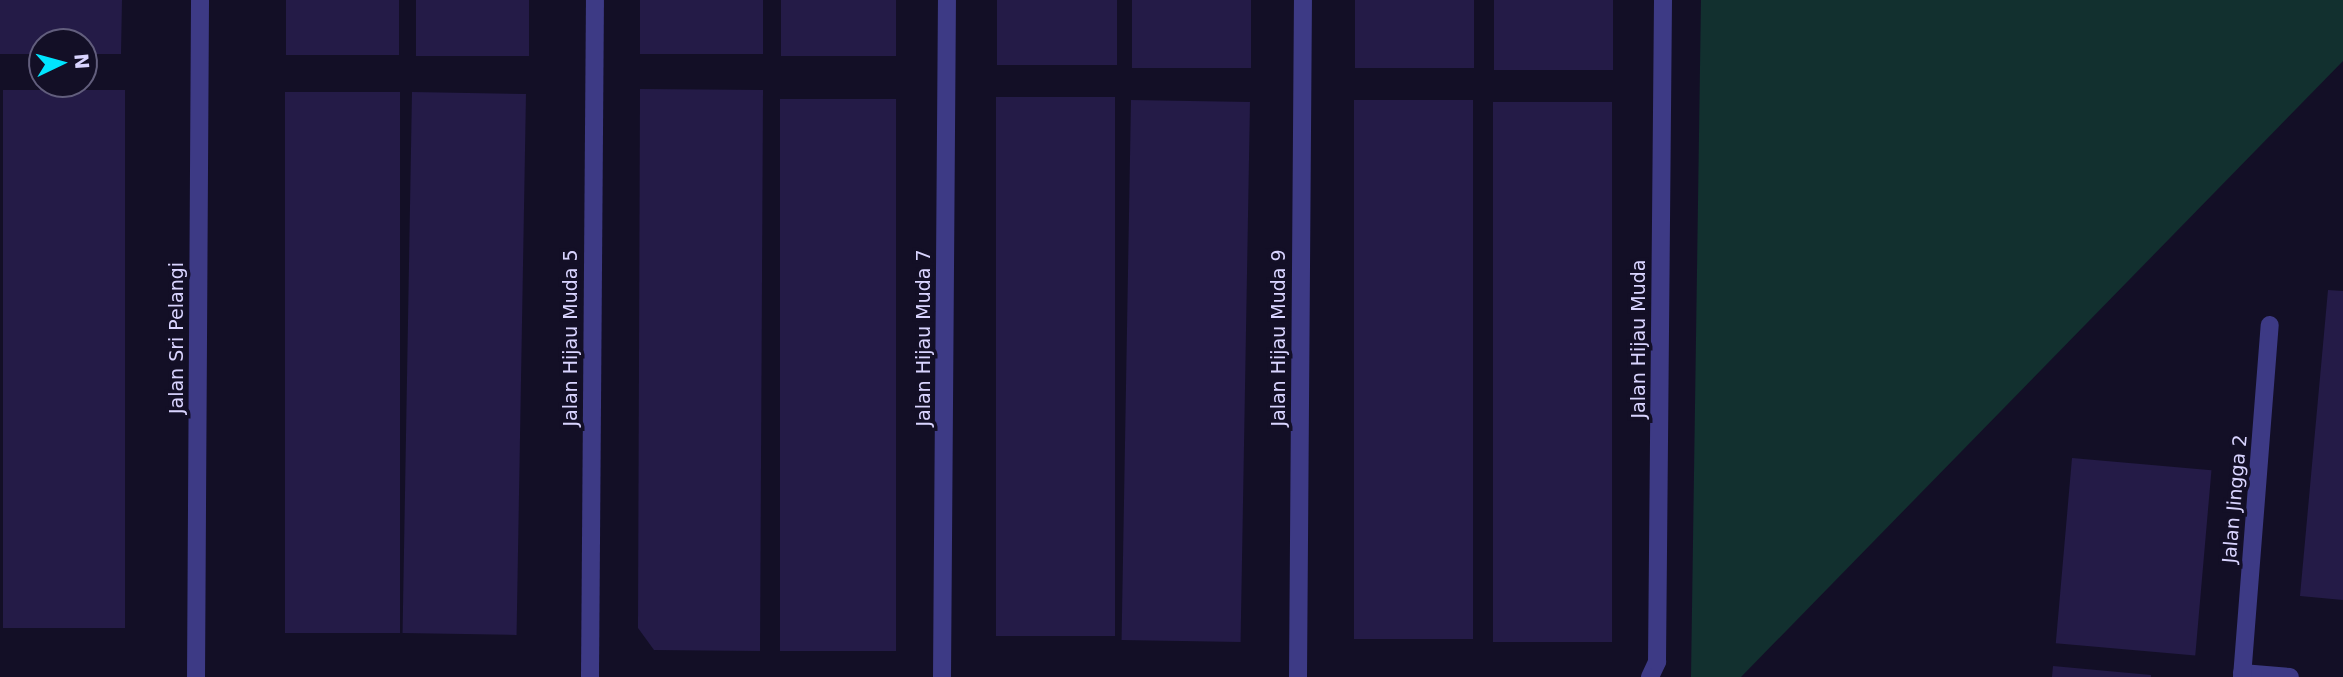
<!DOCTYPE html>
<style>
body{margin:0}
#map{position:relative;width:2343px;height:677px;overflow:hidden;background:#130f26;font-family:"DejaVu Sans",sans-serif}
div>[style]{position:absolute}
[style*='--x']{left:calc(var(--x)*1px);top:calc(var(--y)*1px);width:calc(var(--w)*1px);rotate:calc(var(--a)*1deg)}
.green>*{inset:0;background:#12302f}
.building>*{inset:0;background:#241b47;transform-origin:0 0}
.street>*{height:18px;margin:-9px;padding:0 9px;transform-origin:9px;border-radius:9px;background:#3d3a85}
span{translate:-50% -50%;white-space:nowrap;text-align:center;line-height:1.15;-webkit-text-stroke:7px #130f26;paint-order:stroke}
.street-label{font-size:19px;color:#d9d4ff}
.north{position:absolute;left:28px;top:28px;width:70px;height:70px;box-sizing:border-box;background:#130f26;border:2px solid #625e7d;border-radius:50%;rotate:85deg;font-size:19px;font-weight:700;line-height:28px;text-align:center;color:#d9d4ff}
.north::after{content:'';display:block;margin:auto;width:24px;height:32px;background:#00e5ff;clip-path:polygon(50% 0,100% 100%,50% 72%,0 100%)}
</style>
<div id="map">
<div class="green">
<i style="clip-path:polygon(1701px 0,2343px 0,2343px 61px,1741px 677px,1691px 677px)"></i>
</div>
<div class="building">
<i style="clip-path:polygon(0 0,122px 0,121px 54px,84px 54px,84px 42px,42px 42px,42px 54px,0 54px)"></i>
<i style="left:286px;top:0;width:113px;height:55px"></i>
<i style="left:416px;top:0;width:113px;height:56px"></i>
<i style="left:640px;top:0;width:123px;height:54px"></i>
<i style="left:781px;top:0;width:115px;height:56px"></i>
<i style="left:997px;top:0;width:120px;height:65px"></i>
<i style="left:1132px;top:0;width:119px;height:68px"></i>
<i style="left:1355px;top:0;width:119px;height:68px"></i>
<i style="left:1494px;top:0;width:119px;height:70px"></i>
<i style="clip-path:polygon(640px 89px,763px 90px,760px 651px,654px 650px,638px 628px)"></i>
<i style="left:3px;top:90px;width:122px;height:538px"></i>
<i style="left:285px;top:92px;width:115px;height:541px"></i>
<i style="left:412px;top:92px;width:114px;height:541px;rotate:1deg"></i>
<i style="left:996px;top:97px;width:119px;height:539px"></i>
<i style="left:780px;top:99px;width:116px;height:552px"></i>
<i style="left:1131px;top:100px;width:119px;height:540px;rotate:1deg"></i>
<i style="left:1354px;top:100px;width:119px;height:539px"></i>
<i style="left:1493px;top:102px;width:119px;height:540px"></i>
<i style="clip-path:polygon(2328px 290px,2343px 291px,2343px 600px,2300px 596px)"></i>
<i style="left:2072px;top:458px;width:140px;height:186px;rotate:5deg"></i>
<i style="clip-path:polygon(2053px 666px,2151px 675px,2151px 677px,2052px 677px)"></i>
</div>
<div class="street">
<i style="--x:2242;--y:673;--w:48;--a:4.8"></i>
<i style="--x:196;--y:677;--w:677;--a:-89.66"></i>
<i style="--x:590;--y:677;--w:677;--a:-89.58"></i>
<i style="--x:942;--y:677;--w:677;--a:-89.58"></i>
<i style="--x:1298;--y:677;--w:677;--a:-89.58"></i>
<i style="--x:1650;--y:677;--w:17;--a:-65"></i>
<i style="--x:1657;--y:662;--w:662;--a:-89.48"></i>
<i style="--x:2242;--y:677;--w:353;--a:-85.5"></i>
</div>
<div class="street-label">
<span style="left:177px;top:338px;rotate:-90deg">Jalan Sri Pelangi</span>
<span style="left:571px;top:338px;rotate:-90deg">Jalan Hijau Muda 5</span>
<span style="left:924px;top:338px;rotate:-90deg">Jalan Hijau Muda 7</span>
<span style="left:1279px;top:338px;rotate:-90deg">Jalan Hijau Muda 9</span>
<span style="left:1639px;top:339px;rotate:-90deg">Jalan Hijau Muda</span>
<span style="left:2235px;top:499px;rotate:-85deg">Jalan Jingga 2</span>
</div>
<div class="north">N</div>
</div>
